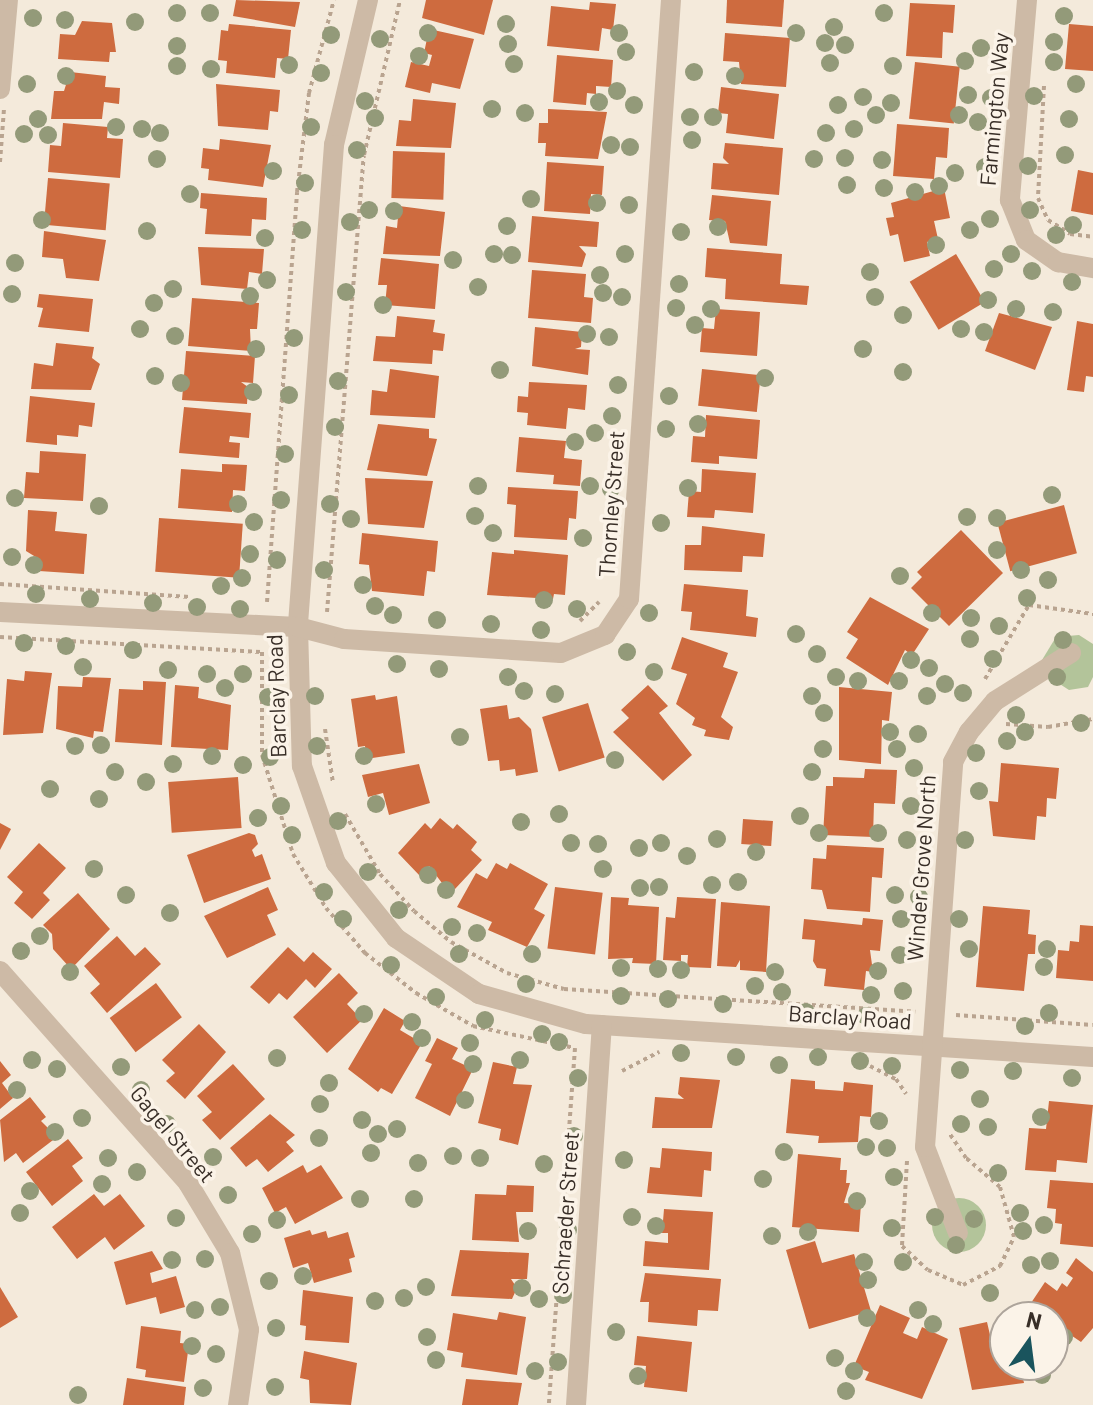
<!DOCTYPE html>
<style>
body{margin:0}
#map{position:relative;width:1093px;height:1405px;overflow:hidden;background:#f4eadb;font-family:Barlow,sans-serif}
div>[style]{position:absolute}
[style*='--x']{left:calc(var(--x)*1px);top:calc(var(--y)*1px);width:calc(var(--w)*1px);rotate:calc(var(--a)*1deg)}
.green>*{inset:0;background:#b3c49a}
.round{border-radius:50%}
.building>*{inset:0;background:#ce6b3f;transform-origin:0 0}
.path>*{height:4px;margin-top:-2px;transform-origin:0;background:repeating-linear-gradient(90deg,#b9a490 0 4px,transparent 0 8px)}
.minor>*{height:20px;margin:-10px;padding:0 10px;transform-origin:10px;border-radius:10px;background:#cdbaa6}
.trees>*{width:18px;height:18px;margin:-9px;border-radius:50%;background:#939a79}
span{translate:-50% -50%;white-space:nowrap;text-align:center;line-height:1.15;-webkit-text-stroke:7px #fbf3e8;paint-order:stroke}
.street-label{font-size:22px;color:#382e27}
.north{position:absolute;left:989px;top:1301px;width:80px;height:80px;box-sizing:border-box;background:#fbf3e8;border:2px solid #ada49b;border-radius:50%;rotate:14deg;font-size:22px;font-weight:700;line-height:32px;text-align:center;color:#382e27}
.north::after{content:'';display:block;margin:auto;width:28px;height:36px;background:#1a545d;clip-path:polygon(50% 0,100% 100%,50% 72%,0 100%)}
</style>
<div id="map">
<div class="green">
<i style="clip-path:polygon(1079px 635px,1093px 644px,1093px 677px,1088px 687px,1069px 690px,1052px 679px,1042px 660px,1056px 637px)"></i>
<i class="round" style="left:932px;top:1198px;width:54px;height:54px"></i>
</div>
<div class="building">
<i style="clip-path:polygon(236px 0,300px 2px,295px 27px,233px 16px)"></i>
<i style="clip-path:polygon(426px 0,493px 0,484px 35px,422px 18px)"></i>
<i style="clip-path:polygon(727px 0,784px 0,782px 27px,726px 23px)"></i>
<i style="clip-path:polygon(590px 2px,616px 4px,613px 30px,602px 28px,599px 51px,547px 46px,551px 6px,589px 10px)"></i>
<i style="clip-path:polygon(910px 3px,955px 5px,953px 33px,943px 32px,942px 58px,906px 56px)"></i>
<i style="clip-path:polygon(82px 21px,112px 23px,116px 52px,110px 52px,109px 62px,58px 59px,60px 34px,75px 35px)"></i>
<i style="clip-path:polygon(229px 24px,291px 30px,288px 59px,277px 58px,275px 78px,226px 73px,227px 61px,218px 60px,221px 30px,228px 31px)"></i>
<i style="clip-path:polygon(1069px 24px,1093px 26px,1093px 71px,1065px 69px)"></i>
<i style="clip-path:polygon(429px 29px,474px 39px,460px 89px,432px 83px,430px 93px,405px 87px,411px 62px,429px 66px,432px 55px,424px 53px)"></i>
<i style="clip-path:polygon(725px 33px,790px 38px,786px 87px,741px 84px,739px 62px,723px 61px)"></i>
<i style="clip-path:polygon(557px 55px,613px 60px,611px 87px,596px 86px,596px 94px,587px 93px,586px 105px,553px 102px)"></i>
<i style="left:915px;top:62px;width:45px;height:57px;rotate:6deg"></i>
<i style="clip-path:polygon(70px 72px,106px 76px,105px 87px,120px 88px,119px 104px,104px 102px,102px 119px,51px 119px,54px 91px,64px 91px)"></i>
<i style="clip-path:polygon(216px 84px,280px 90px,278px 112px,270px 111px,268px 130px,218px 126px)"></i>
<i style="clip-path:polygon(721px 87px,779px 94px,774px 139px,726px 133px,728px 114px,718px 113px)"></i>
<i style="clip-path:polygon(413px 99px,456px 103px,451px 148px,396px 146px,399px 120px,411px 121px)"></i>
<i style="clip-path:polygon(548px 109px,607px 112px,598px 159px,545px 156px,546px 143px,538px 143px,539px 123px,548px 123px)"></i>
<i style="clip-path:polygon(63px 123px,108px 127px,107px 138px,123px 139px,120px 178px,48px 172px,50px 145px,61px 146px)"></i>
<i style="clip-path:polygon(897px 124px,949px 128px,947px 158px,936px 157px,934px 179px,893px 176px)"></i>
<i style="clip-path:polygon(220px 139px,271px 145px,263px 187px,208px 180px,209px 169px,201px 168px,203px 148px,219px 150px)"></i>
<i style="clip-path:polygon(725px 143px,783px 148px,779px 195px,711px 189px,713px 163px,729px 164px,723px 158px)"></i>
<i style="left:393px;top:151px;width:52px;height:47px;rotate:2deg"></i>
<i style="clip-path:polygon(547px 162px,604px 166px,602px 195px,591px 194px,590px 214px,544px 211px)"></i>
<i style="clip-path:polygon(1078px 170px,1093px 173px,1093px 215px,1071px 211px)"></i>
<i style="left:48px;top:178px;width:62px;height:47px;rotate:5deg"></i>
<i style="clip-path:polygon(944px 188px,950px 218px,934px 221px,938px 239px,927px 242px,930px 256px,904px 262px,898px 234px,890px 236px,886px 218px,894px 217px,891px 203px)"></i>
<i style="clip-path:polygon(201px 193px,267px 198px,266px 220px,252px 219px,251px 236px,205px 234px,207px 209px,200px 208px)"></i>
<i style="clip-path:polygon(712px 195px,771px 201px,767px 246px,730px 243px,725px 221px,709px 220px)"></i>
<i style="clip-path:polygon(399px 206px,445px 212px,440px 256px,383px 254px,386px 226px,397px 228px)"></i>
<i style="clip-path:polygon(532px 216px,599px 222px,597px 247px,579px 246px,586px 254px,582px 267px,528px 262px)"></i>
<i style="clip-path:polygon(44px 231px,106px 240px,99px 281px,66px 278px,63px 259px,42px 257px)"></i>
<i style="clip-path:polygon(198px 247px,264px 249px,262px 274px,249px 272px,247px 289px,201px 285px)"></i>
<i style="clip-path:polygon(707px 248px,782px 254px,780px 284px,809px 286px,807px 305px,725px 299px,726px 279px,705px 277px)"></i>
<i style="left:956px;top:254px;width:56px;height:54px;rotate:59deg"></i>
<i style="clip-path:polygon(381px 258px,439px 264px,435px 309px,385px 305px,387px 285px,378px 285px)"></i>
<i style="clip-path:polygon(532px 270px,586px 274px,584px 297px,593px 298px,591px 323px,528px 318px)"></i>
<i style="clip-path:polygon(39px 294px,93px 299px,89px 332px,38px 327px,43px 308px,37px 307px)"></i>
<i style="clip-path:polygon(192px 298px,259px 303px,257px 329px,250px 329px,251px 351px,188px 346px)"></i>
<i style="clip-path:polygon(716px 309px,760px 312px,757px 356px,700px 352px,702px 328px,714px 329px)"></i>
<i style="clip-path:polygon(999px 313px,1052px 327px,1035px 370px,985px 351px)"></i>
<i style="clip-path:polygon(397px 316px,435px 320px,433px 332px,445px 334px,443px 351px,433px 350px,432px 364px,373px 361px,376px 336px,395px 337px)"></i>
<i style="clip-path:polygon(1077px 321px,1093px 324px,1093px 377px,1086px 376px,1084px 392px,1067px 390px)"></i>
<i style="clip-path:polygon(535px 327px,582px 332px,581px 347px,575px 349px,590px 350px,588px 375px,532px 366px)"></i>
<i style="clip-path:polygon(56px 343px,94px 347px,92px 358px,100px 364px,91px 390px,31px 389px,34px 363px,53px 366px)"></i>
<i style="clip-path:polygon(186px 351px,255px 356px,253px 383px,241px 382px,248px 387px,247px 404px,182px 400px)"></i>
<i style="clip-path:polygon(390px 369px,439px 376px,435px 418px,370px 415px,372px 390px,387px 392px)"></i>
<i style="left:702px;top:369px;width:59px;height:37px;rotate:6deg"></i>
<i style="clip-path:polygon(529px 382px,587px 385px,585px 410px,568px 408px,566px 429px,527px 425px,528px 413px,517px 412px,518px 396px,528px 397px)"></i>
<i style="clip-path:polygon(30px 396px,95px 403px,92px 427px,79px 425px,78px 437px,57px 435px,57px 445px,26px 442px)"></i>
<i style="clip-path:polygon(184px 407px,251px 413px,249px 438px,230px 436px,229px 442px,240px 443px,239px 458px,179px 453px)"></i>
<i style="clip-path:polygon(706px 415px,760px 420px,757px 459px,719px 456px,719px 464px,691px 462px,693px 436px,705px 437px)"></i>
<i style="clip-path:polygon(378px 424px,429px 429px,429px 438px,437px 439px,427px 476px,367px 470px)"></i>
<i style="clip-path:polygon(519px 437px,566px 441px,564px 458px,582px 460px,580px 486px,553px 484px,554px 475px,516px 472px)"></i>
<i style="clip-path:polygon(40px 451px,86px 454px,83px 501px,24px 498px,26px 472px,39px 473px)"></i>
<i style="clip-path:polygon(222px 464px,247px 465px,245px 491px,233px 490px,232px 512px,178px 508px,181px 469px,222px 472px)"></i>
<i style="clip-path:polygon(702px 469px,756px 473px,753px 513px,715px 510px,714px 518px,687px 517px,689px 491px,701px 492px)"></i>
<i style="clip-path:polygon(365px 478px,433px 481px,424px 528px,368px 524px)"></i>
<i style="clip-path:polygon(508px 487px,578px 491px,576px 519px,569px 518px,567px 540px,514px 537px,516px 505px,507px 504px)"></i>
<i style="left:1064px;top:505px;width:50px;height:69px;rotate:75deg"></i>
<i style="clip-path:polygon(28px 510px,57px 512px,55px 531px,87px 534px,84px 574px,39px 571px,39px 559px,26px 551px)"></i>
<i style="left:159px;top:518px;width:84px;height:54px;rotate:4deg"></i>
<i style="clip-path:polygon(702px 526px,765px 534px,763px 557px,743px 556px,742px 572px,684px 570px,685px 545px,701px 545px)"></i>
<i style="clip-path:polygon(961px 530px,1003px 573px,949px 626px,911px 588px,922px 577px,917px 572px)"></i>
<i style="clip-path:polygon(362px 533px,438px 541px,435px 572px,427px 571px,424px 596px,372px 591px,369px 565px,359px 564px)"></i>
<i style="clip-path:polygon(514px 550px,568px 555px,565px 595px,554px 594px,553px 599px,487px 595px,492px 552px,514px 554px)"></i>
<i style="clip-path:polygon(684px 584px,748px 590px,746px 616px,758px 618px,756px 637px,690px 630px,692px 612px,681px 611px)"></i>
<i style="clip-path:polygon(870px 597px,929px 629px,912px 655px,905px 650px,888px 685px,846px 658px,858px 639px,847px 632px)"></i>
<i style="clip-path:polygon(682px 637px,728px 653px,723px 667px,738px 672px,721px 717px,733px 727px,729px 740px,704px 736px,706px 730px,692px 725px,695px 718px,676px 704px,687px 674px,671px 669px)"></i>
<i style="clip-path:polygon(25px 671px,52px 673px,43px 733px,3px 735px,7px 679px,24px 681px)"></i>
<i style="clip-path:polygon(83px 677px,111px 678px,103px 732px,94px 731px,93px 738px,56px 729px,58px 686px,82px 687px)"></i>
<i style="clip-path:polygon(143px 681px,166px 682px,162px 745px,115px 742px,119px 689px,143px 690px)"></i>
<i style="clip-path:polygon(175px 685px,199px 687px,198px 698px,231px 705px,228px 750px,171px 747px)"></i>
<i style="clip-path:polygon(648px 685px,668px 706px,659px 713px,692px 755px,663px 781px,613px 732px,629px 718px,621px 710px)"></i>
<i style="clip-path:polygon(839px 687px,892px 692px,889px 721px,882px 720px,881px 764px,839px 760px)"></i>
<i style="clip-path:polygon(375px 695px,376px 700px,397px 696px,405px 753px,366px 759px,365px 746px,358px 747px,351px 699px)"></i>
<i style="left:588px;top:703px;width:57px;height:48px;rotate:73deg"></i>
<i style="clip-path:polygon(507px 705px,509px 719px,519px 717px,531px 729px,538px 772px,516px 776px,515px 769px,500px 771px,499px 760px,488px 761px,480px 709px)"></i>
<i style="clip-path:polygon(1001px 763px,1059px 768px,1056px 799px,1047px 798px,1046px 817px,1037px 816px,1035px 840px,993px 836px,989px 801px,998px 802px)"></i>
<i style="clip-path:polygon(419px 764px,430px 803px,389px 815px,383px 793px,368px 797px,362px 775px)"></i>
<i style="clip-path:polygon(865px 769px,897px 770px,895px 804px,874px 803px,873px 837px,823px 835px,826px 786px,833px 786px,833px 777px,864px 778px)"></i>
<i style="left:238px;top:777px;width:51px;height:70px;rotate:86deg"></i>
<i style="clip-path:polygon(440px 818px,453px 829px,457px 824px,477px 842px,471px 850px,482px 860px,455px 889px,442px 883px,429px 866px,420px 876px,398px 853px,425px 823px,431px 829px)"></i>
<i style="left:743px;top:819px;width:30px;height:25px;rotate:4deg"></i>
<i style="clip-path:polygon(0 823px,11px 829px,0 850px)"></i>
<i style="clip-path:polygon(249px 833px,255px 835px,258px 844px,252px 850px,255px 857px,262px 854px,271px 879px,204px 903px,187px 855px)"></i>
<i style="clip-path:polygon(39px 843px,66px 868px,43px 893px,50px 900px,32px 919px,14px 903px,23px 892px,7px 877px)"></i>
<i style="clip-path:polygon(827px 845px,884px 848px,882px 878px,872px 877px,870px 912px,827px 909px,822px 890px,811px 889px,813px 858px,826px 859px)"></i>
<i style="clip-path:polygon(496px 863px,507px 869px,510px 863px,548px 884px,534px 909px,545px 915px,527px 947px,488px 930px,492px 922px,457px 907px,476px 873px,487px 879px)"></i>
<i style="clip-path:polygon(268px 887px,278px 910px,267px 915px,276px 935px,227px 958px,204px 916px)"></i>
<i style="left:555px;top:887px;width:48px;height:62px;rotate:7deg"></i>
<i style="clip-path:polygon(78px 893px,110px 929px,71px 969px,53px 949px,52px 934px,43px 925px)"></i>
<i style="clip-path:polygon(611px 897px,629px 898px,628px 905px,659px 907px,656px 964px,632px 963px,633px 958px,608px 959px)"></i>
<i style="clip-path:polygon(677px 897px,716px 899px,711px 968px,687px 967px,688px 955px,681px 955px,681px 961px,663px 960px,666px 917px,675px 918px)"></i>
<i style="clip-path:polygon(721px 902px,770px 906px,766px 972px,740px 970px,740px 960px,736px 967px,717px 966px)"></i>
<i style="clip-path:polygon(983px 906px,1030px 910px,1028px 934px,1036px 935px,1035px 954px,1028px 954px,1024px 991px,976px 987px)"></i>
<i style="clip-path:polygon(863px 918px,883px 920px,880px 951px,870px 950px,873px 972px,866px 971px,864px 990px,824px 986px,826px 969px,817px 968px,813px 961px,815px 940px,802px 939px,804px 919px,862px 925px)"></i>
<i style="clip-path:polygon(1080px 925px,1093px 926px,1093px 981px,1056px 978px,1058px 950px,1069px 951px,1070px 941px,1079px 942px)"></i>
<i style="clip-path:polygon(117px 936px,135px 956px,145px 947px,161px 964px,107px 1013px,90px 993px,100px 984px,84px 966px)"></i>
<i style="clip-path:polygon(288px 947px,304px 962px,313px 952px,332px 969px,315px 988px,306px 979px,287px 1000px,279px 993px,269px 1004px,250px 987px)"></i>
<i style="clip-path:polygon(339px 973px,358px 993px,347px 1004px,362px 1020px,327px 1053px,293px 1017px)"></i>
<i style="left:156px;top:983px;width:43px;height:58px;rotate:53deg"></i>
<i style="clip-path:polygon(384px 1008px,405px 1021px,400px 1030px,422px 1043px,392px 1094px,381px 1088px,378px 1092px,348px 1069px)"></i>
<i style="clip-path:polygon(199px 1024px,226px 1052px,185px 1099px,166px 1081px,175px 1073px,162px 1060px)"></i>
<i style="clip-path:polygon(437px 1038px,458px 1048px,452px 1059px,473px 1069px,450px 1116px,415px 1098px,432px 1064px,425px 1061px)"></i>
<i style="clip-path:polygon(0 1061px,11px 1075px,2px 1083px,13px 1098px,0 1109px)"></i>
<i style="clip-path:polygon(493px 1062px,517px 1067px,513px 1084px,532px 1085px,518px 1145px,499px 1140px,501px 1129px,478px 1123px)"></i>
<i style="clip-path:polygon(233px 1064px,265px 1099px,220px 1140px,202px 1120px,212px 1112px,197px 1096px)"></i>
<i style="clip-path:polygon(680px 1077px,720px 1080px,712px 1128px,652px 1128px,655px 1097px,684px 1099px,678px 1094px)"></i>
<i style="clip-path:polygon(791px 1079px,815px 1081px,815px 1089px,843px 1091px,844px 1082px,873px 1085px,871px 1117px,860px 1116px,858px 1142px,818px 1143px,819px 1136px,786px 1133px)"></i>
<i style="clip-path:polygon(30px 1097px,46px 1117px,41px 1121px,57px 1137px,23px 1163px,16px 1153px,4px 1162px,0 1120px)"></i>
<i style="clip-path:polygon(1049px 1101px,1093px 1105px,1087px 1163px,1057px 1160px,1056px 1172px,1025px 1170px,1029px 1128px,1046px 1129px)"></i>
<i style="clip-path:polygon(270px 1114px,295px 1135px,286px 1142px,294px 1151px,268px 1172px,257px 1159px,246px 1167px,230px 1148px)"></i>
<i style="clip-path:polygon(68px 1139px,83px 1158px,72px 1166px,83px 1181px,52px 1206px,26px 1172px)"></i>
<i style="clip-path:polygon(662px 1148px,712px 1152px,711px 1171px,704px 1170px,702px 1197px,647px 1193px,650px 1167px,660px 1168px)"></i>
<i style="clip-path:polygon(798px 1154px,841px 1158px,840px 1170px,847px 1170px,846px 1183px,850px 1183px,844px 1203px,861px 1204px,859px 1232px,792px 1227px)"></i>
<i style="clip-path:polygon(303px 1165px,307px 1173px,321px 1165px,343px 1198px,295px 1224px,286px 1207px,275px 1213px,262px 1188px)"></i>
<i style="clip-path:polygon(1050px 1180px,1093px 1183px,1093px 1247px,1060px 1244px,1062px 1224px,1055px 1223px,1056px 1209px,1047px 1208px)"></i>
<i style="clip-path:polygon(507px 1185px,534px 1186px,533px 1212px,516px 1212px,519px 1242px,472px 1240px,475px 1194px,506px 1195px)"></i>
<i style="clip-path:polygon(94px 1194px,104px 1206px,120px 1194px,145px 1226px,114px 1250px,105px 1237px,77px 1259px,52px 1227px)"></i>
<i style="clip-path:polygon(664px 1209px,713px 1212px,709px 1270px,643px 1266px,645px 1241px,668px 1243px,668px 1233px,662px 1233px)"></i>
<i style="clip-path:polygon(310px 1230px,312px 1235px,326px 1231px,328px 1238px,348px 1232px,355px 1257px,349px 1259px,352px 1272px,314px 1283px,308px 1263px,293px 1268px,284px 1238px)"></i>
<i style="clip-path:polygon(815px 1241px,822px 1263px,854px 1254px,871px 1311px,809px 1329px,786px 1250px)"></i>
<i style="clip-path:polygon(460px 1250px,529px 1253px,527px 1279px,511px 1279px,517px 1288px,512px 1299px,451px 1296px)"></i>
<i style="clip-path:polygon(152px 1251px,163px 1269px,150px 1273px,152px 1283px,176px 1276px,185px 1307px,160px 1314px,156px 1297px,126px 1305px,114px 1262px)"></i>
<i style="clip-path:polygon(1076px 1258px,1093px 1272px,1093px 1328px,1081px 1342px,1053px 1323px,1053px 1317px,1029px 1306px,1045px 1282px,1057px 1291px,1062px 1283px,1067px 1287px,1073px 1278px,1066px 1273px)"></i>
<i style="clip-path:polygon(645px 1273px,721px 1279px,718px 1311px,698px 1310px,697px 1326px,648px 1322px,649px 1302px,640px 1302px)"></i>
<i style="clip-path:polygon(0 1287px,18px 1317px,0 1328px)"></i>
<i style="clip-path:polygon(303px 1290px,353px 1297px,349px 1343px,305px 1340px,306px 1326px,300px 1325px)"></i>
<i style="clip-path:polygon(880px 1305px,910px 1318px,903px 1333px,917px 1339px,922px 1327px,948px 1339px,922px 1399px,865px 1380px,869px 1372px,854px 1366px)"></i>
<i style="clip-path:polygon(499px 1312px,526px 1317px,517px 1375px,461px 1367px,463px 1353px,447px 1350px,453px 1313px,497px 1320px)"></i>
<i style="clip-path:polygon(987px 1322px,990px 1335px,1005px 1331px,1005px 1365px,1036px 1365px,1037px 1371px,1022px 1374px,1024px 1383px,972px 1390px,959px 1328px)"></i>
<i style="clip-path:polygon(141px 1326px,181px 1331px,180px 1343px,189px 1344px,184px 1382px,145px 1377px,146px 1370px,136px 1368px)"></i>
<i style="clip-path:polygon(637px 1336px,692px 1342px,687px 1392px,644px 1387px,646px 1366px,634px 1365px)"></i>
<i style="clip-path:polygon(304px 1351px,357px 1363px,351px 1405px,310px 1403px,309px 1380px,300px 1378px)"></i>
<i style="clip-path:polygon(127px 1378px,186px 1387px,184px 1405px,123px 1405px)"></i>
<i style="clip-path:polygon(466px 1379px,522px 1383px,518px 1405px,462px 1405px)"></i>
</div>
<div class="path">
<i style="--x:1044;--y:86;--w:112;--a:93.1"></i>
<i style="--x:1038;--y:198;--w:24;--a:66"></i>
<i style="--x:1048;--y:220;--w:26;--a:32"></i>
<i style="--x:1070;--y:234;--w:23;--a:7"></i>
<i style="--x:0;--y:162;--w:53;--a:-85.7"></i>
<i style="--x:0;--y:584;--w:190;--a:3.9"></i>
<i style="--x:267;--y:602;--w:411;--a:-85.8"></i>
<i style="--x:297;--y:192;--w:100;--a:-83.1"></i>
<i style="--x:309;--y:93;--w:96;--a:-75"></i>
<i style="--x:327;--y:612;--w:458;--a:-85.4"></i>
<i style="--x:364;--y:155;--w:159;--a:-76.9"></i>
<i style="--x:580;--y:621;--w:27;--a:-45"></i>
<i style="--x:0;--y:637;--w:262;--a:3.3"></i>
<i style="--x:262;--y:652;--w:103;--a:90"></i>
<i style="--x:262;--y:755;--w:104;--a:72.6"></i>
<i style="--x:293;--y:854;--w:63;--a:58.6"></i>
<i style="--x:326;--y:908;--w:60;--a:49.1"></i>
<i style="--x:365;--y:953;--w:65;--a:38.1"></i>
<i style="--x:416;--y:993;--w:66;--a:30.1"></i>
<i style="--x:473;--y:1026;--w:104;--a:12.2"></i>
<i style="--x:575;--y:1048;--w:358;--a:94.2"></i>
<i style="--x:985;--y:679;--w:86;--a:-59.3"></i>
<i style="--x:1029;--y:605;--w:65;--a:8"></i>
<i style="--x:1006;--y:724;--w:42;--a:4.1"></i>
<i style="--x:1048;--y:727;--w:46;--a:-10.1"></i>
<i style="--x:325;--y:729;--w:55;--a:81.6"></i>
<i style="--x:345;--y:814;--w:69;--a:59.7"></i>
<i style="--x:380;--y:874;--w:50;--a:47.4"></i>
<i style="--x:414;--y:911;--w:48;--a:40"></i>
<i style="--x:451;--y:942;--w:64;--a:29"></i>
<i style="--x:507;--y:973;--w:59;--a:15.7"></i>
<i style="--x:564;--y:989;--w:352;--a:3.7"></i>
<i style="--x:956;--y:1015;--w:137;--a:4.2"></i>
<i style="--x:870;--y:1066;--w:29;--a:27"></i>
<i style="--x:896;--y:1079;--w:18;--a:56"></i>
<i style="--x:622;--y:1071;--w:42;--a:-27.2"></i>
<i style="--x:907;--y:1161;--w:85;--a:93.4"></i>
<i style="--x:902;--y:1246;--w:35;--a:43"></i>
<i style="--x:928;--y:1270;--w:38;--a:23"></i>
<i style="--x:963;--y:1285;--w:42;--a:-27.2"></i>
<i style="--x:1000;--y:1266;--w:32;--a:-64"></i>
<i style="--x:1014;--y:1237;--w:52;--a:-105.6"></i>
<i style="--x:1000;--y:1187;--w:45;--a:-139.5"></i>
<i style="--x:966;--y:1158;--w:30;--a:-124"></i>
</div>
<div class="minor">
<i style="--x:368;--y:0;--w:149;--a:103.2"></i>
<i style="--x:334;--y:145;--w:483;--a:94.3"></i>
<i style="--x:298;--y:627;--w:139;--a:88.4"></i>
<i style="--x:302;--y:766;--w:103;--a:70.7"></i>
<i style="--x:336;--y:863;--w:96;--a:51.3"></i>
<i style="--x:396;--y:938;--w:100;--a:34"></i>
<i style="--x:479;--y:994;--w:111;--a:15.7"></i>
<i style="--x:586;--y:1024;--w:508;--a:3.72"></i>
<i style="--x:1027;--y:0;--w:201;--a:94.9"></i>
<i style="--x:1010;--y:200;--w:43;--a:68.2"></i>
<i style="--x:1026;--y:240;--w:39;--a:35"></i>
<i style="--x:1058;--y:262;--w:36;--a:10"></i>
<i style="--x:0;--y:89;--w:89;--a:-84.9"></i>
<i style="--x:0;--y:612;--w:298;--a:2.9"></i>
<i style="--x:298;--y:627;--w:48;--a:14.6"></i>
<i style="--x:344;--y:639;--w:217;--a:3.7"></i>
<i style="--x:561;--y:653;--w:48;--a:-22.2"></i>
<i style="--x:605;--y:635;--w:43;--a:-56.3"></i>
<i style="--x:629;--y:599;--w:600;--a:-85.99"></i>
<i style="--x:0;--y:971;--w:283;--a:48.4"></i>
<i style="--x:188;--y:1183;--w:82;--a:59"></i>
<i style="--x:230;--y:1253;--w:79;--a:76.1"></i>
<i style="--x:249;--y:1330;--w:76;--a:98.3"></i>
<i style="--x:958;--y:1233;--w:92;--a:-111"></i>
<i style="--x:925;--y:1147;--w:386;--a:-85.8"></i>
<i style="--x:953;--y:762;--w:34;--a:-62"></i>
<i style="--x:969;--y:732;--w:40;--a:-50"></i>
<i style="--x:995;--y:701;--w:90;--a:-32.3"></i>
<i style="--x:576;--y:1405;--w:381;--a:-86.1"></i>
</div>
<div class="trees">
<i style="left:177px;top:13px"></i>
<i style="left:210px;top:13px"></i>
<i style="left:884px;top:13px"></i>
<i style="left:1064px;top:16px"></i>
<i style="left:33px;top:18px"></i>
<i style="left:65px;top:20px"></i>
<i style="left:135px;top:22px"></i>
<i style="left:506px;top:24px"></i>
<i style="left:834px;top:27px"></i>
<i style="left:428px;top:33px"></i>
<i style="left:619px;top:33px"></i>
<i style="left:796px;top:33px"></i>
<i style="left:331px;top:35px"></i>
<i style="left:380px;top:39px"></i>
<i style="left:1054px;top:42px"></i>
<i style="left:825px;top:43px"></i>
<i style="left:508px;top:44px"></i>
<i style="left:845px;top:45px"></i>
<i style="left:177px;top:46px"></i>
<i style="left:981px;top:48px"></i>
<i style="left:626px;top:52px"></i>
<i style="left:419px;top:56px"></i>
<i style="left:965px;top:61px"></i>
<i style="left:1054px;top:62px"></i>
<i style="left:830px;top:63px"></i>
<i style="left:514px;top:64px"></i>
<i style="left:289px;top:65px"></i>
<i style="left:177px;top:66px"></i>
<i style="left:893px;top:66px"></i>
<i style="left:211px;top:69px"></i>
<i style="left:694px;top:72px"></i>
<i style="left:321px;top:73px"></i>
<i style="left:66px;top:76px"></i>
<i style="left:735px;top:76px"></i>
<i style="left:27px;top:84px"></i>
<i style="left:1076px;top:84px"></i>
<i style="left:617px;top:91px"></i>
<i style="left:968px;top:95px"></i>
<i style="left:1034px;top:96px"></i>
<i style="left:863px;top:97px"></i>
<i style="left:991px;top:98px"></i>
<i style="left:365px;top:101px"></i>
<i style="left:599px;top:102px"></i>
<i style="left:891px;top:103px"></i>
<i style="left:634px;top:105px"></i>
<i style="left:838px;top:105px"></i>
<i style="left:492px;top:109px"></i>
<i style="left:525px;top:113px"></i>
<i style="left:876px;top:115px"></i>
<i style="left:959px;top:115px"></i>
<i style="left:690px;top:117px"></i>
<i style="left:713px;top:117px"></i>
<i style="left:375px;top:118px"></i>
<i style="left:38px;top:119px"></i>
<i style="left:1069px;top:119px"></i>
<i style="left:978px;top:122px"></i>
<i style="left:116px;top:127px"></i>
<i style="left:311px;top:127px"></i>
<i style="left:142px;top:129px"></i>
<i style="left:854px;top:129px"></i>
<i style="left:160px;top:133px"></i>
<i style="left:826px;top:133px"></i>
<i style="left:24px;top:134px"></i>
<i style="left:48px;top:135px"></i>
<i style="left:692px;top:140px"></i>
<i style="left:611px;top:145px"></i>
<i style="left:630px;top:147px"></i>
<i style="left:357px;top:150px"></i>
<i style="left:1065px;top:155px"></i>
<i style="left:845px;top:158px"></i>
<i style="left:157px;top:159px"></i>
<i style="left:814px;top:159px"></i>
<i style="left:882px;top:160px"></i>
<i style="left:1028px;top:166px"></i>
<i style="left:985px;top:167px"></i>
<i style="left:273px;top:171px"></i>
<i style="left:955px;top:173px"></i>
<i style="left:305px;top:183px"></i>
<i style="left:847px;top:185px"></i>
<i style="left:939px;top:186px"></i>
<i style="left:884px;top:188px"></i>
<i style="left:915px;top:192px"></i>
<i style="left:190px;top:194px"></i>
<i style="left:531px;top:199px"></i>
<i style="left:597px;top:203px"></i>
<i style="left:629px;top:205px"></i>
<i style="left:369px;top:210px"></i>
<i style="left:1030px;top:210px"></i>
<i style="left:394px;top:211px"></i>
<i style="left:990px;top:219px"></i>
<i style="left:42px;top:220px"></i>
<i style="left:350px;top:222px"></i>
<i style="left:1073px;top:225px"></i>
<i style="left:507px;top:226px"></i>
<i style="left:718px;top:227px"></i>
<i style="left:302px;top:230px"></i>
<i style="left:970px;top:230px"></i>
<i style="left:147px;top:231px"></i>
<i style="left:681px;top:232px"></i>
<i style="left:1056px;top:235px"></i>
<i style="left:265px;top:238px"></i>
<i style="left:936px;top:245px"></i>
<i style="left:494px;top:254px"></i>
<i style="left:625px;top:254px"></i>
<i style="left:1011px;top:254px"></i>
<i style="left:512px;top:255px"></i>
<i style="left:453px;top:260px"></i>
<i style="left:15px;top:263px"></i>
<i style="left:994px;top:269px"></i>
<i style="left:1032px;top:271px"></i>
<i style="left:870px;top:272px"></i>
<i style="left:600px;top:275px"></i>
<i style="left:267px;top:280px"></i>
<i style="left:1072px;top:282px"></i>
<i style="left:679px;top:284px"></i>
<i style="left:478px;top:287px"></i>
<i style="left:173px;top:289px"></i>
<i style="left:346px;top:292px"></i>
<i style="left:603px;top:293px"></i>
<i style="left:12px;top:294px"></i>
<i style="left:250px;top:296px"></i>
<i style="left:622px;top:297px"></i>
<i style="left:875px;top:297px"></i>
<i style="left:988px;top:300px"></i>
<i style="left:154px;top:303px"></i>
<i style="left:383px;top:305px"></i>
<i style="left:676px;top:308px"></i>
<i style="left:711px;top:309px"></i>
<i style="left:1016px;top:309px"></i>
<i style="left:1053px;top:312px"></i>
<i style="left:903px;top:315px"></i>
<i style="left:695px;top:325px"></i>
<i style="left:140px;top:329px"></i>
<i style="left:961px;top:329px"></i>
<i style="left:984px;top:332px"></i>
<i style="left:587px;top:334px"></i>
<i style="left:175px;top:336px"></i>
<i style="left:609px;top:337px"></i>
<i style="left:294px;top:338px"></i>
<i style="left:256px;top:349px"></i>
<i style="left:863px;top:349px"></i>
<i style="left:500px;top:370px"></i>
<i style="left:903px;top:372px"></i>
<i style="left:155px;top:376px"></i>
<i style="left:765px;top:378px"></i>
<i style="left:338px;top:381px"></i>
<i style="left:181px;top:383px"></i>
<i style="left:618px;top:385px"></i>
<i style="left:253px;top:392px"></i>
<i style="left:289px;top:395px"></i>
<i style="left:669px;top:396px"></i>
<i style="left:612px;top:416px"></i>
<i style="left:698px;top:424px"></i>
<i style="left:335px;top:427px"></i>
<i style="left:666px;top:429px"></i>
<i style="left:595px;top:433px"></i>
<i style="left:575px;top:442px"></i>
<i style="left:285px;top:454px"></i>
<i style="left:478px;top:486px"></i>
<i style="left:590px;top:486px"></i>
<i style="left:688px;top:488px"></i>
<i style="left:611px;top:489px"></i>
<i style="left:1052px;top:495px"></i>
<i style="left:15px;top:498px"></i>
<i style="left:281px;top:500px"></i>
<i style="left:238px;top:504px"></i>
<i style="left:330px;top:504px"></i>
<i style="left:99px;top:506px"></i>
<i style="left:475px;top:516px"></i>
<i style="left:967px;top:517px"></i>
<i style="left:997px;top:518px"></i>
<i style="left:351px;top:519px"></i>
<i style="left:254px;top:522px"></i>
<i style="left:661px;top:523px"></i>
<i style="left:493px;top:533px"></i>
<i style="left:583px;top:538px"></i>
<i style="left:997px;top:550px"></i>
<i style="left:250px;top:554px"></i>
<i style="left:12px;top:557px"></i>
<i style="left:277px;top:560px"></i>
<i style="left:34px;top:565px"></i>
<i style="left:324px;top:570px"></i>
<i style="left:1021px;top:570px"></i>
<i style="left:900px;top:576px"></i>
<i style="left:242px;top:578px"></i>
<i style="left:1048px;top:580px"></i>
<i style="left:363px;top:585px"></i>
<i style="left:221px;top:586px"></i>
<i style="left:36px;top:594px"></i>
<i style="left:1027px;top:598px"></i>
<i style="left:90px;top:599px"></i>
<i style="left:544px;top:600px"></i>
<i style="left:153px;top:603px"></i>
<i style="left:375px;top:606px"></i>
<i style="left:197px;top:607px"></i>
<i style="left:240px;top:609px"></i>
<i style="left:577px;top:609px"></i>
<i style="left:649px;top:613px"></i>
<i style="left:932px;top:613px"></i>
<i style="left:393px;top:615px"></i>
<i style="left:971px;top:618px"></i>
<i style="left:437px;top:620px"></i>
<i style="left:491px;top:624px"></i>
<i style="left:999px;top:626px"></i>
<i style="left:541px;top:630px"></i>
<i style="left:796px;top:634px"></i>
<i style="left:970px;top:639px"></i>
<i style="left:1063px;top:640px"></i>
<i style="left:24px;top:643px"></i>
<i style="left:66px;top:646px"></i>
<i style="left:133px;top:650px"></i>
<i style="left:627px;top:652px"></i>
<i style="left:817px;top:654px"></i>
<i style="left:993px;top:659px"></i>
<i style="left:911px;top:660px"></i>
<i style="left:397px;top:664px"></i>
<i style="left:83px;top:667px"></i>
<i style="left:929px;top:668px"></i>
<i style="left:439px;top:669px"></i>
<i style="left:168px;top:670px"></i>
<i style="left:654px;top:672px"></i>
<i style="left:207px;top:674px"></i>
<i style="left:243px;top:674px"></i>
<i style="left:508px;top:677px"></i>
<i style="left:836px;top:677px"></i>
<i style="left:1057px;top:677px"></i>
<i style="left:858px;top:681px"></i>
<i style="left:899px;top:681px"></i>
<i style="left:945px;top:684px"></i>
<i style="left:225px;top:688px"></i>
<i style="left:524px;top:691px"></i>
<i style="left:963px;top:693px"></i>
<i style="left:555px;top:694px"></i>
<i style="left:315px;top:696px"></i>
<i style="left:812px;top:696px"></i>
<i style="left:927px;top:696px"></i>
<i style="left:268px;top:697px"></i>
<i style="left:824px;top:713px"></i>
<i style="left:1016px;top:715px"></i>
<i style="left:1081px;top:723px"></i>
<i style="left:890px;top:732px"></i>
<i style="left:1025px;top:732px"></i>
<i style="left:918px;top:734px"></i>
<i style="left:460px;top:737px"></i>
<i style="left:1007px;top:741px"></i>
<i style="left:101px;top:745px"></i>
<i style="left:75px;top:746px"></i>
<i style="left:317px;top:746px"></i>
<i style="left:823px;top:749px"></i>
<i style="left:897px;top:749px"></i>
<i style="left:976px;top:753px"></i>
<i style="left:212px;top:756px"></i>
<i style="left:364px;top:756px"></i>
<i style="left:270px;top:757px"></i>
<i style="left:615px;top:760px"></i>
<i style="left:173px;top:764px"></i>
<i style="left:243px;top:765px"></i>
<i style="left:914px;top:768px"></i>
<i style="left:115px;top:772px"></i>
<i style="left:812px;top:772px"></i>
<i style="left:146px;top:782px"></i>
<i style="left:50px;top:789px"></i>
<i style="left:979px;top:791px"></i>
<i style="left:99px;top:799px"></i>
<i style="left:376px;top:804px"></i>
<i style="left:281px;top:806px"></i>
<i style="left:911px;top:806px"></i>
<i style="left:559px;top:814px"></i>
<i style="left:800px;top:816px"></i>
<i style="left:258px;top:818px"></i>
<i style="left:338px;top:821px"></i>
<i style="left:521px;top:822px"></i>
<i style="left:819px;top:833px"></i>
<i style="left:878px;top:833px"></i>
<i style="left:292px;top:835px"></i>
<i style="left:717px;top:839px"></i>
<i style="left:907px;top:840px"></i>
<i style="left:965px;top:840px"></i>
<i style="left:571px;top:843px"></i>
<i style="left:661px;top:843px"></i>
<i style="left:598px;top:844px"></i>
<i style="left:639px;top:848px"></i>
<i style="left:756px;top:852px"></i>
<i style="left:687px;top:856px"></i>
<i style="left:94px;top:869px"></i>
<i style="left:603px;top:869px"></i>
<i style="left:368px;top:872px"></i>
<i style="left:428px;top:875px"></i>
<i style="left:738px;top:882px"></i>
<i style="left:712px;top:885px"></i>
<i style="left:659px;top:887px"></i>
<i style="left:640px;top:888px"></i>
<i style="left:446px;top:890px"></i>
<i style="left:324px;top:892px"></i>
<i style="left:126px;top:895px"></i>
<i style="left:895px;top:895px"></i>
<i style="left:919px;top:897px"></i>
<i style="left:399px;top:910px"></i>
<i style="left:170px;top:913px"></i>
<i style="left:343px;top:919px"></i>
<i style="left:901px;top:919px"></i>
<i style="left:959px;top:919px"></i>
<i style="left:452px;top:927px"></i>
<i style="left:477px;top:933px"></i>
<i style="left:40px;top:936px"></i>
<i style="left:969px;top:949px"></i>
<i style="left:1047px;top:949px"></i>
<i style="left:21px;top:951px"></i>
<i style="left:459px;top:954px"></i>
<i style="left:532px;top:954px"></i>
<i style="left:900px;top:955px"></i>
<i style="left:391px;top:965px"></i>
<i style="left:1044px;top:967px"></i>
<i style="left:621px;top:968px"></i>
<i style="left:658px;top:969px"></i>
<i style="left:681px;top:970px"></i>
<i style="left:878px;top:971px"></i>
<i style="left:70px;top:972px"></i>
<i style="left:775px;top:972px"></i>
<i style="left:526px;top:984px"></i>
<i style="left:755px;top:986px"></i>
<i style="left:903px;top:991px"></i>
<i style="left:782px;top:992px"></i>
<i style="left:871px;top:995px"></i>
<i style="left:621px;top:996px"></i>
<i style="left:436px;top:997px"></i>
<i style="left:668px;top:999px"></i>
<i style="left:723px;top:1004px"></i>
<i style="left:806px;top:1012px"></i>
<i style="left:1049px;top:1013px"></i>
<i style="left:364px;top:1014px"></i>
<i style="left:866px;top:1016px"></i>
<i style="left:485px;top:1020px"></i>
<i style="left:412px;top:1022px"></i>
<i style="left:1025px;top:1026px"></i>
<i style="left:542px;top:1034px"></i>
<i style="left:422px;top:1038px"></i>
<i style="left:559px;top:1042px"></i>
<i style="left:470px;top:1043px"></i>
<i style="left:681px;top:1053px"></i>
<i style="left:736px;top:1057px"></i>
<i style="left:818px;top:1057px"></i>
<i style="left:277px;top:1058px"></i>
<i style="left:32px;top:1060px"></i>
<i style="left:520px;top:1060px"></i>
<i style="left:860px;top:1061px"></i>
<i style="left:473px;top:1064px"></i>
<i style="left:779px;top:1065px"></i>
<i style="left:892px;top:1066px"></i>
<i style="left:121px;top:1067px"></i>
<i style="left:57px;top:1069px"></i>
<i style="left:960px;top:1070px"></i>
<i style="left:1013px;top:1071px"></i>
<i style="left:578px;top:1078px"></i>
<i style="left:1072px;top:1078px"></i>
<i style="left:329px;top:1083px"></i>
<i style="left:17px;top:1090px"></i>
<i style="left:141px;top:1090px"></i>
<i style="left:980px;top:1099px"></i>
<i style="left:465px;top:1100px"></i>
<i style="left:320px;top:1104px"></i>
<i style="left:1041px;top:1117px"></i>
<i style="left:82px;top:1118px"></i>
<i style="left:362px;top:1120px"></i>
<i style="left:879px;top:1121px"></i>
<i style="left:167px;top:1124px"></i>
<i style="left:961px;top:1124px"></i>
<i style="left:988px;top:1127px"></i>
<i style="left:397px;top:1129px"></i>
<i style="left:55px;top:1132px"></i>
<i style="left:378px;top:1134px"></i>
<i style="left:574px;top:1136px"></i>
<i style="left:319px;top:1138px"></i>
<i style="left:866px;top:1147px"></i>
<i style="left:887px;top:1148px"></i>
<i style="left:784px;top:1152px"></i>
<i style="left:371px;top:1153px"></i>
<i style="left:453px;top:1156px"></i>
<i style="left:213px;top:1157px"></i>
<i style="left:108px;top:1158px"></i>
<i style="left:480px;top:1158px"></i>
<i style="left:624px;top:1160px"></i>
<i style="left:418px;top:1163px"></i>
<i style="left:544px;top:1164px"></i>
<i style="left:137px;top:1172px"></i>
<i style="left:998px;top:1173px"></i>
<i style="left:894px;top:1177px"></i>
<i style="left:763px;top:1179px"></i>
<i style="left:102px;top:1184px"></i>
<i style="left:30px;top:1191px"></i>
<i style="left:228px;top:1195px"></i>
<i style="left:360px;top:1199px"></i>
<i style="left:414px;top:1199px"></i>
<i style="left:857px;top:1201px"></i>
<i style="left:20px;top:1213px"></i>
<i style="left:1020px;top:1213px"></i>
<i style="left:632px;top:1217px"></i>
<i style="left:935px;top:1217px"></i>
<i style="left:176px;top:1218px"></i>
<i style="left:974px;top:1219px"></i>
<i style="left:277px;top:1220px"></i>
<i style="left:1044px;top:1225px"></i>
<i style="left:656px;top:1226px"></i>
<i style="left:892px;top:1228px"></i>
<i style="left:568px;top:1230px"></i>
<i style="left:528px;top:1231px"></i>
<i style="left:1023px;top:1231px"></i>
<i style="left:808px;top:1232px"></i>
<i style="left:252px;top:1234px"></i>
<i style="left:772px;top:1236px"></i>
<i style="left:956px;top:1245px"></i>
<i style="left:205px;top:1259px"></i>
<i style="left:172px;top:1260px"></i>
<i style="left:1050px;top:1261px"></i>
<i style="left:864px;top:1262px"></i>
<i style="left:903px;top:1262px"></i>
<i style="left:1031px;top:1265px"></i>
<i style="left:303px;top:1276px"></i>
<i style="left:868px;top:1280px"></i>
<i style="left:269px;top:1281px"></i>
<i style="left:426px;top:1287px"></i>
<i style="left:522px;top:1288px"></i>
<i style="left:990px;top:1293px"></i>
<i style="left:563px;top:1295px"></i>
<i style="left:404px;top:1298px"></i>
<i style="left:539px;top:1299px"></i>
<i style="left:375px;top:1301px"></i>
<i style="left:220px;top:1307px"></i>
<i style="left:195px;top:1310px"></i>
<i style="left:918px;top:1310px"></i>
<i style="left:867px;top:1318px"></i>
<i style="left:933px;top:1324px"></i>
<i style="left:276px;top:1328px"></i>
<i style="left:616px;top:1332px"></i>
<i style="left:427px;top:1337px"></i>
<i style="left:1064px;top:1337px"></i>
<i style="left:192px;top:1346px"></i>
<i style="left:216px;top:1354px"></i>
<i style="left:835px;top:1358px"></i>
<i style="left:436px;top:1360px"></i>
<i style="left:558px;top:1362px"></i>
<i style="left:535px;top:1371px"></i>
<i style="left:854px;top:1371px"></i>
<i style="left:1042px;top:1375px"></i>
<i style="left:638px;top:1376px"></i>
<i style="left:275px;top:1387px"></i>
<i style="left:203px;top:1388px"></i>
<i style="left:846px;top:1391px"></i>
<i style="left:78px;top:1395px"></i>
</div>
<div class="street-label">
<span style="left:994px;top:109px;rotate:-85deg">Farmington Way</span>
<span style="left:611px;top:504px;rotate:-86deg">Thornley Street</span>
<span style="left:276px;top:696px;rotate:-92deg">Barclay Road</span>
<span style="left:921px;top:868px;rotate:-86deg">Winder Grove North</span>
<span style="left:850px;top:1017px;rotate:4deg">Barclay Road</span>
<span style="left:173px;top:1134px;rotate:50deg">Gagel Street</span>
<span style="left:565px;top:1213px;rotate:-86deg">Schraeder Street</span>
</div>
<div class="north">N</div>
</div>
